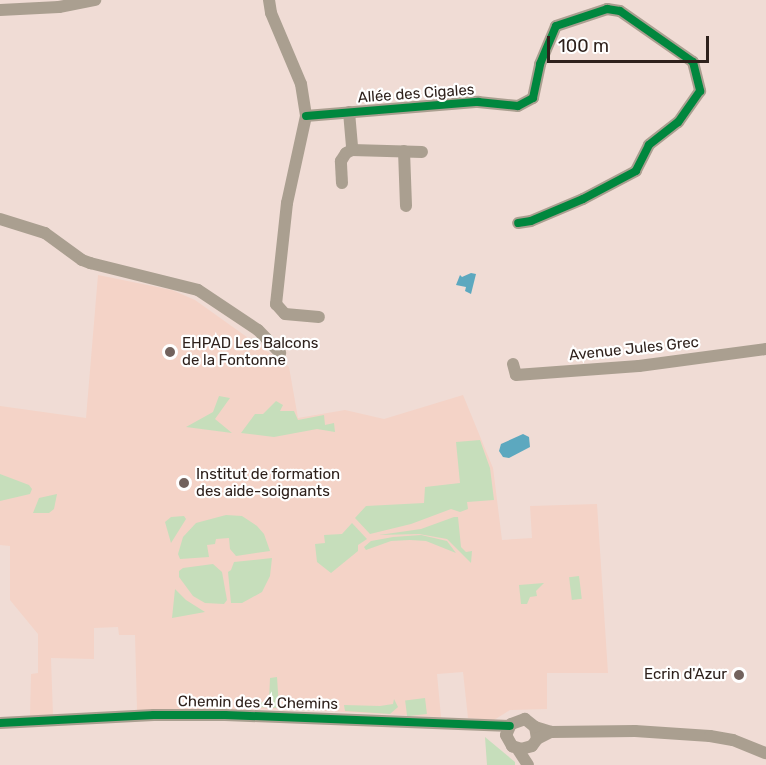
<!DOCTYPE html>
<meta charset="utf-8">
<style>
body{margin:0}
#map{position:relative;width:766px;height:765px;overflow:hidden;background:#f0dcd5;font-family:Rubik,sans-serif}
div>[style]{position:absolute}
[style*='--x']{left:calc(var(--x)*1px);top:calc(var(--y)*1px);width:calc(var(--w)*1px);rotate:calc(var(--a)*1deg)}
.built>*{inset:0;background:#f4d3c7}
.green>*{inset:0;background:#c6debb;transform-origin:0 0}
.water>*{inset:0;background:#5ca8bf}
.street>*{height:12px;margin:-6px;padding:0 6px;transform-origin:6px;border-radius:6px;background:#aa9f90}
.cycleway>*{height:8px;margin:-4px;padding:0 4px;transform-origin:4px;border-radius:4px;background:#00873e}
.dots>*{width:16px;height:16px;translate:-50% -50%;box-sizing:border-box;border:3px solid #fff;border-radius:50%}
span{translate:-50% -50%;white-space:nowrap;text-align:center;line-height:1.15;-webkit-text-stroke:4.5px #fff;paint-order:stroke}
.street-label{font-size:15px;color:#2e211c}
.poi-label{font-size:15px;color:#2e211c}
.left{translate:0 -50%;text-align:left}
.right{translate:-100% -50%;text-align:right}
.scale{position:absolute;left:547px;top:36px;width:162px;height:27px;box-sizing:border-box;border:3px solid #2e211c;border-top:0;padding-left:8px;font-size:18px;line-height:21px;white-space:nowrap;color:#2e211c;-webkit-text-stroke:4px #fff;paint-order:stroke}
</style>
<div id="map">
<div class="built">
<i style="clip-path:polygon(98px 275px,172px 290px,195px 300px,289px 367px,298px 418px,345px 410px,384px 419px,463px 395px,493px 468px,502px 540px,532px 538px,530px 506px,597px 504px,608px 673px,547px 673px,547px 709px,510px 710px,494px 720px,468px 718px,463px 672px,437px 674px,441px 717px,287px 709px,137px 710px,135px 635px,119px 635px,118px 627px,94px 628px,94px 659px,51px 658px,53px 715px,30px 716px,31px 674px,38px 673px,38px 634px,10px 600px,10px 546px,0 545px,0 406px,86px 418px)"></i>
</div>
<div class="green">
<i style="clip-path:polygon(219px 396px,230px 398px,215px 419px,232px 433px,186px 427px,213px 412px)"></i>
<i style="clip-path:polygon(276px 401px,283px 405px,280px 411px,294px 411px,298px 420px,324px 415px,325px 425px,334px 423px,335px 432px,317px 429px,274px 437px,241px 433px,255px 414px,263px 414px)"></i>
<i style="clip-path:polygon(480px 440px,490px 468px,494px 500px,467px 502px,468px 509px,460px 512px,451px 509px,411px 524px,370px 534px,355px 518px,366px 506px,424px 503px,425px 487px,460px 483px,456px 442px)"></i>
<i style="clip-path:polygon(0 474px,29px 485px,32px 489px,30px 494px,0 501px)"></i>
<i style="clip-path:polygon(57px 494px,54px 509px,49px 513px,33px 513px,39px 498px)"></i>
<i style="clip-path:polygon(226px 515px,242px 516px,257px 526px,264px 534px,270px 551px,236px 556px,230px 549px,229px 538px,216px 539px,215px 544px,207px 545px,209px 557px,180px 559px,178px 554px,183px 537px,196px 523px)"></i>
<i style="clip-path:polygon(184px 516px,186px 519px,171px 543px,165px 522px,171px 517px)"></i>
<i style="clip-path:polygon(454px 517px,458px 517px,461px 547px,466px 552px,472px 551px,471px 563px,447px 539px,419px 534px,379px 535px,421px 529px)"></i>
<i style="clip-path:polygon(352px 523px,367px 539px,358px 545px,358px 551px,331px 573px,317px 562px,315px 544px,325px 543px,324px 535px,342px 534px)"></i>
<i style="clip-path:polygon(421px 535px,447px 541px,456px 553px,426px 541px,410px 540px,391px 541px,366px 550px,364px 547px,371px 541px,393px 537px)"></i>
<i style="clip-path:polygon(272px 558px,270px 576px,262px 592px,242px 603px,231px 603px,228px 572px,231px 570px,234px 562px)"></i>
<i style="clip-path:polygon(213px 564px,222px 572px,227px 600px,224px 604px,205px 603px,193px 596px,179px 577px,179px 571px,183px 568px)"></i>
<i style="left:579px;top:576px;width:23px;height:10px;rotate:83deg"></i>
<i style="clip-path:polygon(544px 583px,536px 591px,537px 596px,530px 597px,527px 604px,521px 604px,519px 585px)"></i>
<i style="clip-path:polygon(175px 589px,186px 600px,205px 612px,172px 618px)"></i>
<i style="clip-path:polygon(277px 677px,279px 708px,256px 707px,259px 703px,269px 701px,270px 678px)"></i>
<i style="left:425px;top:698px;width:16px;height:20px;rotate:83deg"></i>
<i style="clip-path:polygon(336px 699px,336px 709px,291px 709px,292px 703px)"></i>
<i style="clip-path:polygon(394px 699px,398px 707px,390px 714px,345px 711px,344px 705px,380px 706px,393px 704px)"></i>
<i style="clip-path:polygon(485px 737px,515px 762px,515px 765px,487px 765px)"></i>
</div>
<div class="water">
<i style="clip-path:polygon(471px 273px,476px 274px,471px 294px,465px 291px,466px 287px,456px 285px,460px 275px,462px 277px)"></i>
<i style="clip-path:polygon(523px 434px,529px 437px,530px 447px,509px 458px,503px 457px,499px 451px,501px 444px)"></i>
</div>
<div class="street">
<i style="--x:269;--y:0;--w:13;--a:81"></i>
<i style="--x:271;--y:13;--w:77;--a:67.1"></i>
<i style="--x:301;--y:84;--w:32;--a:81"></i>
<i style="--x:306;--y:116;--w:89;--a:102.3"></i>
<i style="--x:287;--y:203;--w:102;--a:96.2"></i>
<i style="--x:276;--y:304;--w:13;--a:48"></i>
<i style="--x:285;--y:314;--w:34;--a:5"></i>
<i style="--x:0;--y:10;--w:59;--a:-2.9"></i>
<i style="--x:59;--y:7;--w:37;--a:-11"></i>
<i style="--x:349;--y:112;--w:38;--a:85"></i>
<i style="--x:352;--y:150;--w:70;--a:1.6"></i>
<i style="--x:306;--y:116;--w:173;--a:-4.7"></i>
<i style="--x:478;--y:102;--w:40;--a:5.7"></i>
<i style="--x:518;--y:106;--w:17;--a:-28"></i>
<i style="--x:533;--y:98;--w:35;--a:-78"></i>
<i style="--x:540;--y:64;--w:41;--a:-67.2"></i>
<i style="--x:556;--y:26;--w:54;--a:-18.4"></i>
<i style="--x:607;--y:9;--w:13;--a:9"></i>
<i style="--x:620;--y:11;--w:89;--a:34.9"></i>
<i style="--x:693;--y:62;--w:30;--a:76"></i>
<i style="--x:700;--y:91;--w:38;--a:125"></i>
<i style="--x:678;--y:122;--w:37;--a:142"></i>
<i style="--x:649;--y:145;--w:29;--a:117"></i>
<i style="--x:636;--y:171;--w:60;--a:152.2"></i>
<i style="--x:583;--y:199;--w:56;--a:157.1"></i>
<i style="--x:531;--y:221;--w:13;--a:171"></i>
<i style="--x:404;--y:151;--w:55;--a:87.9"></i>
<i style="--x:342;--y:183;--w:22;--a:-93"></i>
<i style="--x:341;--y:161;--w:9;--a:-58"></i>
<i style="--x:346;--y:153;--w:7;--a:-27"></i>
<i style="--x:0;--y:219;--w:47;--a:17.3"></i>
<i style="--x:45;--y:233;--w:46;--a:36.1"></i>
<i style="--x:82;--y:260;--w:9;--a:21"></i>
<i style="--x:90;--y:263;--w:111;--a:14"></i>
<i style="--x:198;--y:290;--w:72;--a:33.7"></i>
<i style="--x:258;--y:330;--w:32;--a:46"></i>
<i style="--x:513;--y:364;--w:11;--a:75"></i>
<i style="--x:516;--y:375;--w:123;--a:-4.2"></i>
<i style="--x:639;--y:366;--w:128;--a:-7.6"></i>
<i style="--x:0;--y:723;--w:154;--a:-3"></i>
<i style="--x:154;--y:715;--w:71;--a:0"></i>
<i style="--x:225;--y:715;--w:285;--a:2.2"></i>
<i style="--x:535;--y:727;--w:17;--a:17"></i>
<i style="--x:551;--y:732;--w:84;--a:-0.7"></i>
<i style="--x:635;--y:731;--w:75;--a:3.8"></i>
<i style="--x:710;--y:736;--w:23;--a:10"></i>
<i style="--x:733;--y:740;--w:35;--a:22"></i>
<i style="--x:537;--y:739;--w:12;--a:-99"></i>
<i style="--x:535;--y:727;--w:13;--a:-141"></i>
<i style="--x:525;--y:719;--w:15;--a:160"></i>
<i style="--x:511;--y:724;--w:12;--a:114"></i>
<i style="--x:506;--y:735;--w:13;--a:61"></i>
<i style="--x:512;--y:746;--w:9;--a:18"></i>
<i style="--x:521;--y:749;--w:11;--a:-15"></i>
<i style="--x:532;--y:746;--w:9;--a:-54"></i>
<i style="--x:537;--y:739;--w:16;--a:-27"></i>
<i style="--x:517;--y:748;--w:20;--a:57"></i>
</div>
<div class="cycleway">
<i style="--x:306;--y:116;--w:173;--a:-4.7"></i>
<i style="--x:478;--y:102;--w:40;--a:5.7"></i>
<i style="--x:518;--y:106;--w:17;--a:-28"></i>
<i style="--x:533;--y:98;--w:35;--a:-78"></i>
<i style="--x:540;--y:64;--w:41;--a:-67.2"></i>
<i style="--x:556;--y:26;--w:54;--a:-18.4"></i>
<i style="--x:607;--y:9;--w:13;--a:9"></i>
<i style="--x:620;--y:11;--w:89;--a:34.9"></i>
<i style="--x:693;--y:62;--w:30;--a:76"></i>
<i style="--x:700;--y:91;--w:38;--a:125"></i>
<i style="--x:678;--y:122;--w:37;--a:142"></i>
<i style="--x:649;--y:145;--w:29;--a:117"></i>
<i style="--x:636;--y:171;--w:60;--a:152.2"></i>
<i style="--x:583;--y:199;--w:56;--a:157.1"></i>
<i style="--x:531;--y:221;--w:13;--a:171"></i>
<i style="--x:0;--y:723;--w:154;--a:-3"></i>
<i style="--x:154;--y:715;--w:71;--a:0"></i>
<i style="--x:225;--y:715;--w:285;--a:2.2"></i>
</div>
<div class="dots">
<i style="left:170px;top:352px;background:#72625d"></i>
<i style="left:184px;top:483px;background:#72625d"></i>
<i style="left:739px;top:675px;background:#72625d"></i>
</div>
<div class="street-label">
<span style="left:416px;top:94px;rotate:-4deg">Allée des Cigales</span>
<span style="left:634px;top:349px;rotate:-6deg">Avenue Jules Grec</span>
<span style="left:258px;top:703px;rotate:1deg">Chemin des 4 Chemins</span>
</div>
<div class="poi-label">
<span class="left" style="left:182px;top:352px">EHPAD Les Balcons<br>de la Fontonne</span>
<span class="left" style="left:196px;top:483px">Institut de formation<br>des aide-soignants</span>
<span class="right" style="left:727px;top:675px">Ecrin d'Azur</span>
</div>
<div class="scale">100 m</div>
</div>
